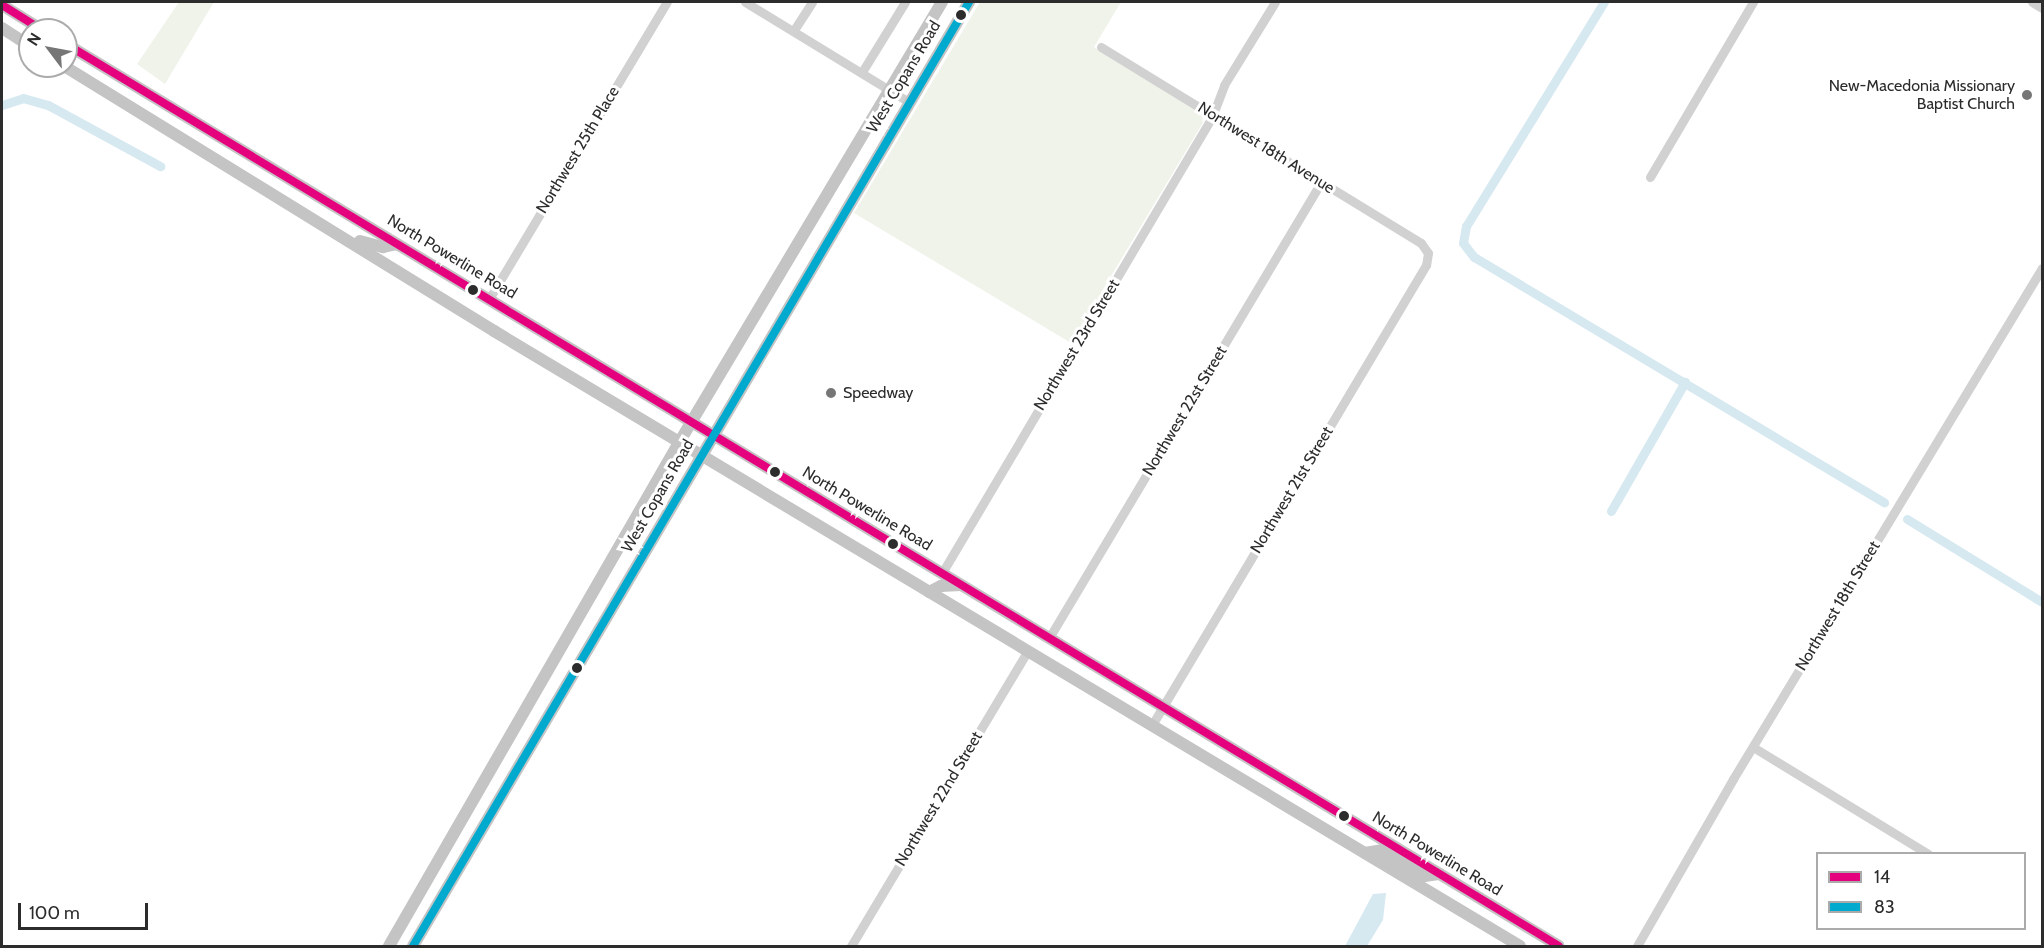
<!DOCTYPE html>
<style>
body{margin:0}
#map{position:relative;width:2044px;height:948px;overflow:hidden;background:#fff;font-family:Cabin,sans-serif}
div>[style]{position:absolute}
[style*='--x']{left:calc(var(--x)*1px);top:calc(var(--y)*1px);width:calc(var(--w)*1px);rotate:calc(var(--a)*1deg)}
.green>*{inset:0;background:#f0f3ea}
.water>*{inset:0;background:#d6e8f0}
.canal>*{height:9px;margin:-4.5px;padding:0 4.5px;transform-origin:4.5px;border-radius:4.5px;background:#d6e8f0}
.minor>*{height:9px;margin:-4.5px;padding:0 4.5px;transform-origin:4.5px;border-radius:4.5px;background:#d1d1d1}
.major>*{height:12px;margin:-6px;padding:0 6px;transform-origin:6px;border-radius:6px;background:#c4c4c4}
.bus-1>*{height:8px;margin:-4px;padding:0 4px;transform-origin:4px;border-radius:4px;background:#e5007d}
.bus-2>*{height:8px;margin:-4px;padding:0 4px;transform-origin:4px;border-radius:4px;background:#00a9ce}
.dots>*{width:16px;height:16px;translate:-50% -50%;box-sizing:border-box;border:3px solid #fff;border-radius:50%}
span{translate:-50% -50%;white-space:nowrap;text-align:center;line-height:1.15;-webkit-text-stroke:6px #fff;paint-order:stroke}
.street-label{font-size:16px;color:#2c2c2c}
.poi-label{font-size:16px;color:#2c2c2c}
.right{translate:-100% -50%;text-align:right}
.left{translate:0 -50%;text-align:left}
.frame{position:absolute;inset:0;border:3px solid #2c2c2c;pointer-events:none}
.legend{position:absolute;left:1816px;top:852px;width:210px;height:78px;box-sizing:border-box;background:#fff;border:2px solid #ababab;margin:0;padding:8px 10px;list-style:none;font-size:18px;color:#2c2c2c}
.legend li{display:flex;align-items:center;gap:12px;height:30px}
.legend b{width:30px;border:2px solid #ababab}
.north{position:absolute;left:18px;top:18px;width:60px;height:60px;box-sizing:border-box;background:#fff;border:2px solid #ababab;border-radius:50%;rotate:302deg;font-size:16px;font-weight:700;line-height:24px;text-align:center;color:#2c2c2c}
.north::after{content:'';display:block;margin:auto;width:21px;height:27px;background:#767676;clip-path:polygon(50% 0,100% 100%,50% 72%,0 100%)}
.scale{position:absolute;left:18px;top:903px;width:130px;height:27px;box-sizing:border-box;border:3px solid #2c2c2c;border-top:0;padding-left:8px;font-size:18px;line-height:21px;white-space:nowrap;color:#2c2c2c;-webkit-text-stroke:4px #fff;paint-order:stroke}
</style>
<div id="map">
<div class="green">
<i style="clip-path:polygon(179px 2px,214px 2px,165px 84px,137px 64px)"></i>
<i style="clip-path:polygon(980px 2px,1121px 2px,1094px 47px,1207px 116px,1071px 343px,854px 213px)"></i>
</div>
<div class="water">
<i style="clip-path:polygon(1386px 893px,1383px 920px,1367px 946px,1345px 946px,1373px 894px)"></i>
</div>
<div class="canal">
<i style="--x:1604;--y:2;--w:263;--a:121.6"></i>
<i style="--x:1466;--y:226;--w:17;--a:100"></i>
<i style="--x:1463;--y:243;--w:18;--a:52"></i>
<i style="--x:1474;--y:257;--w:478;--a:30.9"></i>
<i style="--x:2;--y:105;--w:22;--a:-18"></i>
<i style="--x:23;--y:98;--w:26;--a:16"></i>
<i style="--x:48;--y:105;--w:128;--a:28.6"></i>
<i style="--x:1611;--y:511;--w:149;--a:-60.2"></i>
<i style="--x:1907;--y:519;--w:158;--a:31.6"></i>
</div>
<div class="minor">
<i style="--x:745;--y:2;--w:192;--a:31.4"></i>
<i style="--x:2032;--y:2;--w:12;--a:31"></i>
<i style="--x:794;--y:30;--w:33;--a:-57"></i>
<i style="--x:1101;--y:47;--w:375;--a:31.5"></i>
<i style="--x:1421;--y:243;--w:12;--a:55"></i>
<i style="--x:1428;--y:253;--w:12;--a:99"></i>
<i style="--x:1426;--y:265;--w:535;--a:120.78"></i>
<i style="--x:862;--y:72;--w:82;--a:-58.4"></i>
<i style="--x:1650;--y:177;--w:203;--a:-59.5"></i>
<i style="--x:489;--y:299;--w:346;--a:-59.1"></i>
<i style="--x:942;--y:573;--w:530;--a:-59.37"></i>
<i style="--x:1212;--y:117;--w:34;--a:-69"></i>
<i style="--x:1224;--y:85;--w:97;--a:-58.4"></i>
<i style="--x:1049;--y:638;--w:529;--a:-59.17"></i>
<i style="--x:1753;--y:747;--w:205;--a:31.4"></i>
<i style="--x:851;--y:946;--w:343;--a:-59.1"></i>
<i style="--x:1637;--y:946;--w:193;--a:-60.1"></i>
<i style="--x:1733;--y:779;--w:597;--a:-58.84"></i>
</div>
<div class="major">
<i style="--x:2;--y:5;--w:47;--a:32"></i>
<i style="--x:2;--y:28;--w:33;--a:33"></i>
<i style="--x:66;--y:44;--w:1744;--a:31.14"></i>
<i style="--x:64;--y:66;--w:505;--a:31.64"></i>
<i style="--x:494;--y:331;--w:1196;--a:30.94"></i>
<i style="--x:360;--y:241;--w:24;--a:15"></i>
<i style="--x:383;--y:247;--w:14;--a:-12"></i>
<i style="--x:929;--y:592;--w:13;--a:-27"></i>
<i style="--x:941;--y:586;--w:20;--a:-3"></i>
<i style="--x:1365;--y:853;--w:17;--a:-10"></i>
<i style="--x:1382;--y:850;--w:50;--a:31.2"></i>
<i style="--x:1425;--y:876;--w:15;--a:-8"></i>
<i style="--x:389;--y:946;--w:583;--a:-60.05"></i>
<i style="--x:680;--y:441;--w:511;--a:-59.17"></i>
<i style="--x:413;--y:946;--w:1096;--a:-59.5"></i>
</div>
<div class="bus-1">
<i style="--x:2;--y:5;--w:47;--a:32"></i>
<i style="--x:66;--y:44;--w:1744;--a:31.14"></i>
</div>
<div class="bus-2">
<i style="--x:413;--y:946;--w:1096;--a:-59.5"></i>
</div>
<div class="dots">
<i style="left:961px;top:15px;background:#2c2c2c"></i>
<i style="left:2027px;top:95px;background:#767676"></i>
<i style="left:473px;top:290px;background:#2c2c2c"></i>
<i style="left:831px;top:393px;background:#767676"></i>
<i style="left:775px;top:472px;background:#2c2c2c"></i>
<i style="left:893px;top:544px;background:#2c2c2c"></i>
<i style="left:577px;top:668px;background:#2c2c2c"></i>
<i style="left:1344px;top:816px;background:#2c2c2c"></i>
</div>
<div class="street-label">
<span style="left:904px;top:77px;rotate:-59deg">West Copans Road</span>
<span style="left:1266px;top:148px;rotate:32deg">Northwest 18th Avenue</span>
<span style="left:578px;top:150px;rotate:-59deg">Northwest 25th Place</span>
<span style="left:452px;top:257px;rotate:31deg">North Powerline Road</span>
<span style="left:1077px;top:345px;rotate:-59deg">Northwest 23rd Street</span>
<span style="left:1185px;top:411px;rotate:-59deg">Northwest 22st Street</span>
<span style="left:1292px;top:490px;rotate:-59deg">Northwest 21st Street</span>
<span style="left:658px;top:496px;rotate:-60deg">West Copans Road</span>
<span style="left:867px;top:509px;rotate:31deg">North Powerline Road</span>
<span style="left:1838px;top:606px;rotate:-59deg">Northwest 18th Street</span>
<span style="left:939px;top:799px;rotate:-59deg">Northwest 22nd Street</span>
<span style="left:1437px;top:854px;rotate:31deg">North Powerline Road</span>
</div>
<div class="poi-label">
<span class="right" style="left:2015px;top:95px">New-Macedonia Missionary<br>Baptist Church</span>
<span class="left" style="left:843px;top:393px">Speedway</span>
</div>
<div class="frame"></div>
<ul class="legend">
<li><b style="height:8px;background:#e5007d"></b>14</li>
<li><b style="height:8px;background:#00a9ce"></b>83</li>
</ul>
<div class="north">N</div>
<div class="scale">100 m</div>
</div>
